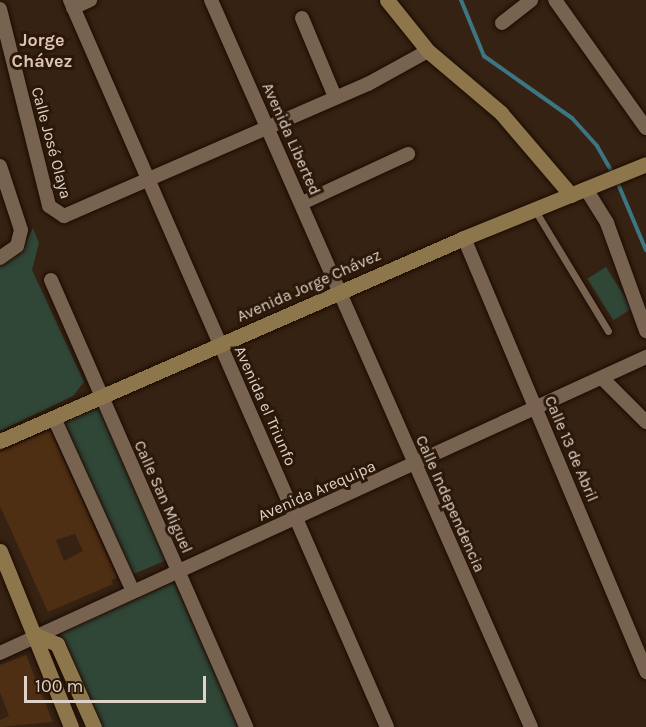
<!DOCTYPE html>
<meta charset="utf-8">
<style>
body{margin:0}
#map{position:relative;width:646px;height:727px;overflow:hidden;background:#352212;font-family:Karla,sans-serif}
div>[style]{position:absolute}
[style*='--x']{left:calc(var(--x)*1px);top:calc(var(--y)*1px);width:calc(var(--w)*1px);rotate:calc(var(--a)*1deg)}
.green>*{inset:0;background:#304636;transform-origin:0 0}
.stream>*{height:4px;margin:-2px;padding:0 2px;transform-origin:2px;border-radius:2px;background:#3e7583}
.building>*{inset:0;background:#4f2f13}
.roads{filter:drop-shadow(0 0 2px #1c0b00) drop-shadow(0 0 2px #1c0b00)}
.lane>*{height:7px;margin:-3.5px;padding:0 3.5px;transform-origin:3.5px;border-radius:3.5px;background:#786250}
.street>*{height:14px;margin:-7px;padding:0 7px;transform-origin:7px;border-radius:7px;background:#786250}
.secondary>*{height:15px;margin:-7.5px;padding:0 7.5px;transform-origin:7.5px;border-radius:7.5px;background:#8e764c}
span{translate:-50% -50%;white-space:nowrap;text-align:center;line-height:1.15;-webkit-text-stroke:6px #2b1809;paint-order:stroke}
.street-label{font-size:16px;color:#dfd2c8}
.neighbourhood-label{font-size:18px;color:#ddc3b0;font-weight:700}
.scale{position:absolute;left:24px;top:676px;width:182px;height:27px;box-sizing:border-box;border:3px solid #dfd2c8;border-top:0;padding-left:8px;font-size:18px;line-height:21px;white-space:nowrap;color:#dfd2c8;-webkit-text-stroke:4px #2b1809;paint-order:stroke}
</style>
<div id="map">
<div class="green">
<i style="clip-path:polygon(33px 228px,39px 243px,32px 270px,84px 382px,73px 396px,0 431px,0 265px,20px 254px)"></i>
<i style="left:606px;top:267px;width:49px;height:22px;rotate:58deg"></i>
<i style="left:102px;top:406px;width:167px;height:44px;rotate:67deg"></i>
<i style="clip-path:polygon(174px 582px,239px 727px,102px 727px,58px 633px)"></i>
</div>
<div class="stream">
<i style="--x:461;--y:0;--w:61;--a:67.7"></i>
<i style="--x:484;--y:56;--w:108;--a:35.2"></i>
<i style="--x:572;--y:118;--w:38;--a:48"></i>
<i style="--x:597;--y:146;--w:30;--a:60"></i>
<i style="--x:616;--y:179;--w:77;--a:67.1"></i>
</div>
<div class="building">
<i style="clip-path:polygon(evenodd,50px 430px,117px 578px,111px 580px,113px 584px,48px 612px,0 506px,0 452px,50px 430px,75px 534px,83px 551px,64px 561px,56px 540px,75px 534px)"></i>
<i style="clip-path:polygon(26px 655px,53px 722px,0 727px,0 720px,9px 716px,0 692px,0 665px)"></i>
</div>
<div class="roads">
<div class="lane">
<i style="--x:536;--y:212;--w:139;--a:58.8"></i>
</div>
<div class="street">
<i style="--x:70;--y:0;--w:793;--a:66.44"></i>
<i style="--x:211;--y:0;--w:794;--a:66.24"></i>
<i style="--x:555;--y:0;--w:157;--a:54.6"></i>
<i style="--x:73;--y:8;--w:19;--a:-25"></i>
<i style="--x:0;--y:9;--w:203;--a:76"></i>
<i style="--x:49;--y:206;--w:18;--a:34"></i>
<i style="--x:64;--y:216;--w:331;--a:-23.5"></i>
<i style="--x:368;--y:84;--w:68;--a:-28.8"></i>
<i style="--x:302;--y:18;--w:86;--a:67.3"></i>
<i style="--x:502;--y:23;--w:37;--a:-38"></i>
<i style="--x:0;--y:166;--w:67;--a:71.8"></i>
<i style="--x:21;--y:230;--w:16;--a:104"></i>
<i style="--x:17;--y:246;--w:21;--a:145"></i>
<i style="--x:586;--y:189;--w:40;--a:58"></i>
<i style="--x:607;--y:223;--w:115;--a:70.1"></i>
<i style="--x:302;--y:203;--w:117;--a:-24.8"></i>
<i style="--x:464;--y:238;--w:471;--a:67.2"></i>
<i style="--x:51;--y:280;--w:488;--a:66.4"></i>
<i style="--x:603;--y:379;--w:61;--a:45"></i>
<i style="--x:54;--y:418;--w:188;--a:65.5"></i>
<i style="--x:0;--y:653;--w:711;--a:-24.62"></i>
</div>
<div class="secondary">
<i style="--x:387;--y:0;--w:65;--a:51.2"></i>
<i style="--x:428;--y:51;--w:96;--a:40.3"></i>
<i style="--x:501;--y:113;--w:108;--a:49.5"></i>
<i style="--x:0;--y:441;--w:506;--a:-23.63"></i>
<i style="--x:464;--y:238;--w:196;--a:-22.1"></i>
<i style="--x:0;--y:551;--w:190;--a:68"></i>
<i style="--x:38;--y:636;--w:21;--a:23"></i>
<i style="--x:57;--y:644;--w:91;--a:66"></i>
</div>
</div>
<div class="street-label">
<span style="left:291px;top:139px;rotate:66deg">Avenida Liberted</span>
<span style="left:51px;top:143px;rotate:75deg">Calle José Olaya</span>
<span style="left:309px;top:286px;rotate:-24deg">Avenida Jorge Chávez</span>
<span style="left:265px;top:406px;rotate:66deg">Avenida el Triunfo</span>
<span style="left:571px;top:449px;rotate:67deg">Calle 13 de Abril</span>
<span style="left:317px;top:491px;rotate:-24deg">Avenida Arequipa</span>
<span style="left:163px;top:497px;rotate:66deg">Calle San Miguel</span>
<span style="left:450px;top:504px;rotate:66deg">Calle Independencia</span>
</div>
<div class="neighbourhood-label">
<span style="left:42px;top:51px">Jorge<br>Chávez</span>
</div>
<div class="scale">100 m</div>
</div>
